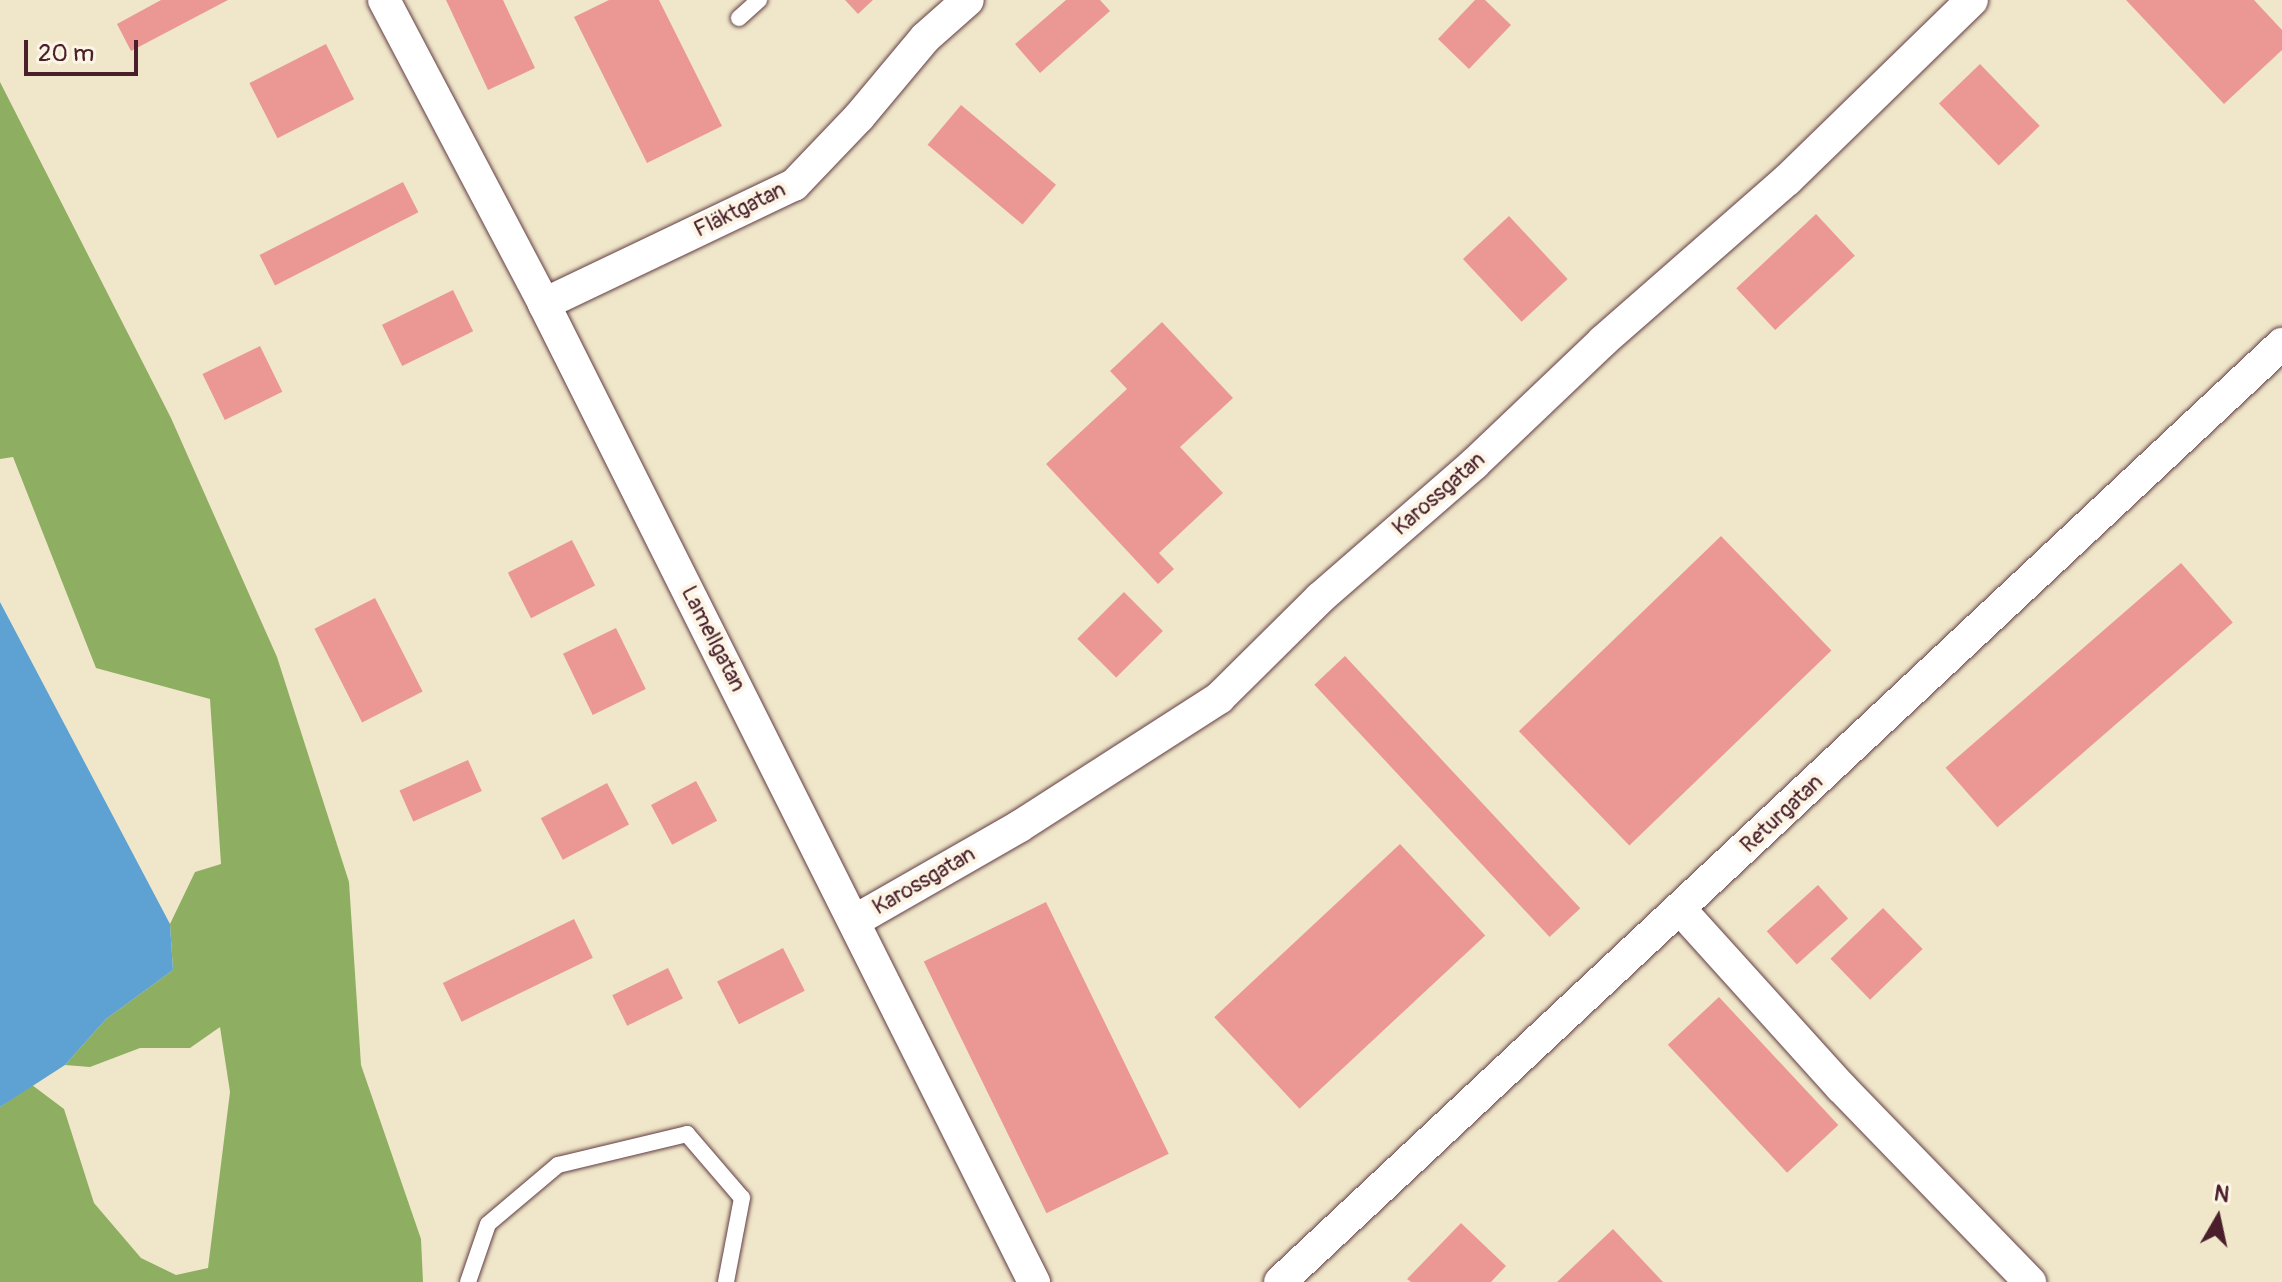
<!DOCTYPE html>
<meta charset="utf-8">
<style>
body{margin:0}
#map{position:relative;width:2282px;height:1282px;overflow:hidden;background:#f0e7ca;font-family:Pangolin,sans-serif}
div>[style]{position:absolute}
[style*='--x']{left:calc(var(--x)*1px);top:calc(var(--y)*1px);width:calc(var(--w)*1px);rotate:calc(var(--a)*1deg)}
.forest>*{inset:0;background:#8eae61}
.water>*{inset:0;background:#5da2d2}
.building>*{inset:0;background:#eb9895;transform-origin:0 0}
.roads{filter:drop-shadow(0 0 2px #633d43) drop-shadow(0 0 2px #633d43)}
.service>*{height:16px;margin:-8px;padding:0 8px;transform-origin:8px;border-radius:8px;background:#fff}
.minor>*{height:32px;margin:-16px;padding:0 16px;transform-origin:16px;border-radius:16px;background:#fff}
span{translate:-50% -50%;white-space:nowrap;text-align:center;line-height:1.15;-webkit-text-stroke:8px #fcf5e5;paint-order:stroke}
.street-label{font-size:22px;color:#4a1f2b}
.north{position:absolute;left:2178px;top:1178px;width:80px;height:80px;-webkit-text-stroke:6px #fcf5e5;paint-order:stroke;rotate:9deg;font-size:22px;font-weight:700;line-height:32px;text-align:center;color:#4a1f2b}
.north::after{content:'';display:block;margin:auto;width:28px;height:36px;background:#4a1f2b;clip-path:polygon(50% 0,100% 100%,50% 72%,0 100%)}
.scale{position:absolute;left:24px;top:40px;width:114px;height:36px;box-sizing:border-box;border:4px solid #4a1f2b;border-top:0;padding-left:10px;font-size:24px;line-height:28px;white-space:nowrap;color:#4a1f2b;-webkit-text-stroke:6px #fcf5e5;paint-order:stroke}
</style>
<div id="map">
<div class="forest">
<i style="clip-path:polygon(0 82px,171px 418px,277px 657px,349px 882px,361px 1065px,421px 1239px,423px 1282px,0 1282px,0 1107px,32px 1085px,64px 1109px,94px 1203px,141px 1258px,176px 1275px,208px 1268px,230px 1092px,220px 1027px,190px 1048px,140px 1048px,90px 1067px,65px 1065px,106px 1019px,173px 970px,170px 924px,195px 872px,221px 864px,210px 699px,96px 668px,13px 457px,0 459px)"></i>
</div>
<div class="water">
<i style="clip-path:polygon(0 602px,170px 924px,173px 970px,106px 1019px,65px 1065px,0 1107px)"></i>
</div>
<div class="building">
<i style="clip-path:polygon(161px 0,228px 0,131px 51px,117px 24px)"></i>
<i style="clip-path:polygon(446px 0,503px 0,535px 68px,488px 90px)"></i>
<i style="clip-path:polygon(609px 0,659px 0,722px 126px,647px 163px,574px 17px)"></i>
<i style="clip-path:polygon(845px 0,873px 0,858px 14px)"></i>
<i style="clip-path:polygon(1066px 0,1100px 0,1110px 11px,1040px 73px,1015px 44px)"></i>
<i style="clip-path:polygon(1475px 0,1485px 0,1511px 25px,1469px 69px,1438px 39px)"></i>
<i style="clip-path:polygon(2126px 0,2254px 0,2282px 30px,2282px 50px,2224px 104px)"></i>
<i style="left:326px;top:44px;width:62px;height:86px;rotate:63deg"></i>
<i style="left:1980px;top:64px;width:86px;height:57px;rotate:46deg"></i>
<i style="left:961px;top:105px;width:124px;height:52px;rotate:40deg"></i>
<i style="left:403px;top:182px;width:34px;height:161px;rotate:63deg"></i>
<i style="left:1816px;top:214px;width:57px;height:109px;rotate:47deg"></i>
<i style="left:1509px;top:216px;width:86px;height:63px;rotate:47deg"></i>
<i style="left:453px;top:290px;width:46px;height:79px;rotate:64deg"></i>
<i style="clip-path:polygon(1162px 322px,1233px 398px,1180px 447px,1223px 493px,1159px 553px,1174px 569px,1158px 584px,1046px 464px,1127px 389px,1110px 371px)"></i>
<i style="left:260px;top:346px;width:51px;height:64px;rotate:64deg"></i>
<i style="left:1721px;top:536px;width:159px;height:281px;rotate:46deg"></i>
<i style="left:572px;top:540px;width:51px;height:72px;rotate:63deg"></i>
<i style="left:2181px;top:563px;width:79px;height:312px;rotate:49deg"></i>
<i style="left:1124px;top:592px;width:55px;height:66px;rotate:45deg"></i>
<i style="left:375px;top:598px;width:105px;height:68px;rotate:63deg"></i>
<i style="left:616px;top:628px;width:68px;height:59px;rotate:64deg"></i>
<i style="left:1345px;top:656px;width:345px;height:42px;rotate:47deg"></i>
<i style="left:468px;top:760px;width:34px;height:75px;rotate:66deg"></i>
<i style="left:696px;top:781px;width:45px;height:51px;rotate:62deg"></i>
<i style="left:607px;top:783px;width:47px;height:75px;rotate:62deg"></i>
<i style="left:1400px;top:844px;width:125px;height:254px;rotate:47deg"></i>
<i style="left:1818px;top:885px;width:45px;height:69px;rotate:48deg"></i>
<i style="left:1046px;top:902px;width:280px;height:136px;rotate:64deg"></i>
<i style="left:1883px;top:908px;width:57px;height:73px;rotate:46deg"></i>
<i style="left:574px;top:919px;width:43px;height:146px;rotate:64deg"></i>
<i style="left:783px;top:948px;width:48px;height:74px;rotate:63deg"></i>
<i style="left:668px;top:968px;width:34px;height:62px;rotate:64deg"></i>
<i style="left:1719px;top:997px;width:175px;height:70px;rotate:47deg"></i>
<i style="clip-path:polygon(1461px 1223px,1506px 1266px,1491px 1282px,1411px 1282px,1407px 1279px)"></i>
<i style="clip-path:polygon(1613px 1229px,1663px 1282px,1557px 1282px)"></i>
</div>
<div class="roads">
<div class="service">
<i style="--x:739;--y:18;--w:27;--a:-42"></i>
<i style="--x:468;--y:1282;--w:61;--a:-71"></i>
<i style="--x:488;--y:1224;--w:92;--a:-40.1"></i>
<i style="--x:558;--y:1165;--w:133;--a:-13.5"></i>
<i style="--x:687;--y:1134;--w:84;--a:49.3"></i>
<i style="--x:742;--y:1198;--w:86;--a:100.8"></i>
</div>
<div class="minor">
<i style="--x:384;--y:0;--w:344;--a:62.2"></i>
<i style="--x:544;--y:304;--w:1094;--a:63.39"></i>
<i style="--x:544;--y:304;--w:277;--a:-25.5"></i>
<i style="--x:794;--y:185;--w:94;--a:-46.3"></i>
<i style="--x:859;--y:117;--w:103;--a:-50.1"></i>
<i style="--x:925;--y:38;--w:57;--a:-41.5"></i>
<i style="--x:1680;--y:909;--w:240;--a:47.9"></i>
<i style="--x:1841;--y:1087;--w:272;--a:45.9"></i>
<i style="--x:856;--y:920;--w:189;--a:-29.8"></i>
<i style="--x:1020;--y:826;--w:237;--a:-32.7"></i>
<i style="--x:1219;--y:698;--w:142;--a:-44.7"></i>
<i style="--x:1320;--y:598;--w:204;--a:-41"></i>
<i style="--x:1474;--y:464;--w:178;--a:-43.6"></i>
<i style="--x:1603;--y:341;--w:244;--a:-41.2"></i>
<i style="--x:1787;--y:180;--w:258;--a:-44.2"></i>
<i style="--x:1280;--y:1282;--w:1373;--a:-43.11"></i>
</div>
</div>
<div class="street-label">
<span style="left:740px;top:210px;rotate:-26deg">Fläktgatan</span>
<span style="left:1439px;top:494px;rotate:-41deg">Karossgatan</span>
<span style="left:713px;top:639px;rotate:63deg">Lamellgatan</span>
<span style="left:1782px;top:814px;rotate:-43deg">Returgatan</span>
<span style="left:924px;top:881px;rotate:-30deg">Karossgatan</span>
</div>
<div class="north">N</div>
<div class="scale">20 m</div>
</div>
